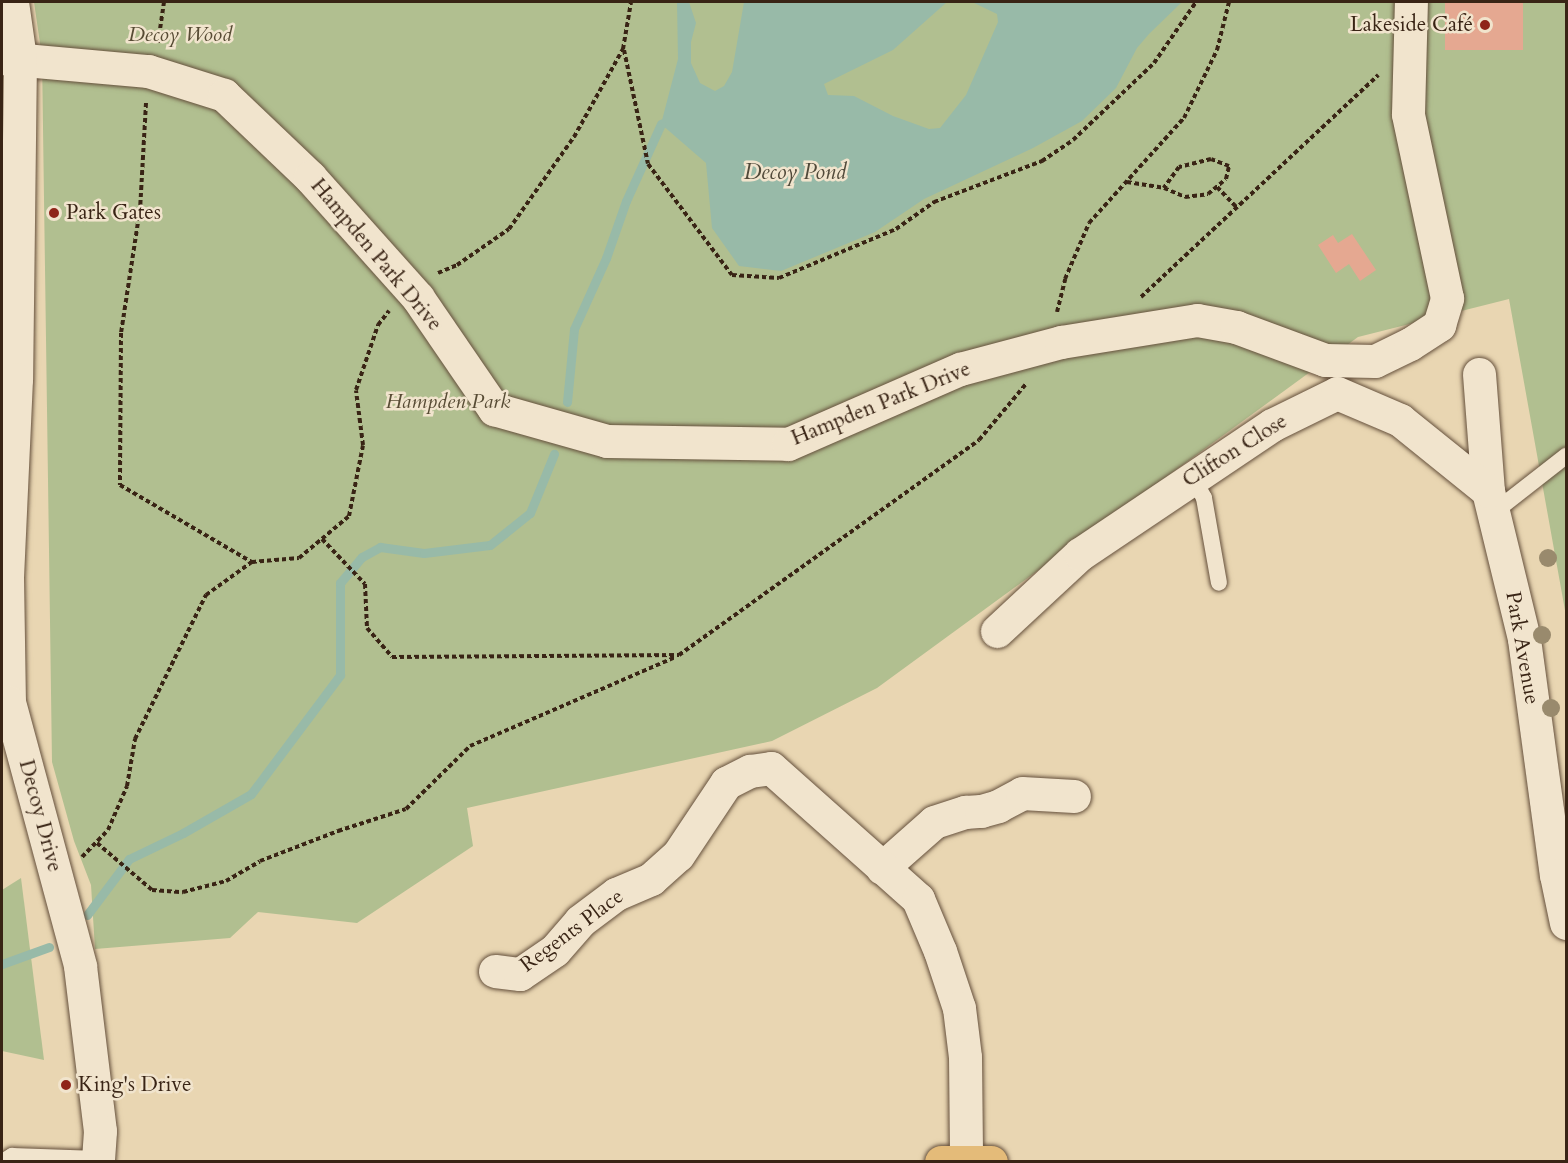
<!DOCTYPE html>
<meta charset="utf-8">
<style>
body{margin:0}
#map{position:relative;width:1568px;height:1163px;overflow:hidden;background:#e9d6b2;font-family:Cardo,serif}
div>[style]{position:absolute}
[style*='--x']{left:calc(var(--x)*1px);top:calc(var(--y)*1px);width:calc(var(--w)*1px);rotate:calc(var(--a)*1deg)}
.green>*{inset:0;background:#b1bf90}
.water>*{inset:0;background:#98baa8}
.stream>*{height:9px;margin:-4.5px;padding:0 4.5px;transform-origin:4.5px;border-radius:4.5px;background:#98baa8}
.building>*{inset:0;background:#e5a891;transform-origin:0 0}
.path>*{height:4px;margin-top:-2px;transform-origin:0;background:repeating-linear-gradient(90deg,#392415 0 4.5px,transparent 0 7.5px)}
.roads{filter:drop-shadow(0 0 2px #65503c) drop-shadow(0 0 2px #65503c)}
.lane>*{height:16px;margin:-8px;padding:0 8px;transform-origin:8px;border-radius:8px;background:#f1e4cd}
.street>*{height:33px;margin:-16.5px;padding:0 16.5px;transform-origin:16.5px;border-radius:16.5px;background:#f1e4cd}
.secondary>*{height:33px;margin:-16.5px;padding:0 16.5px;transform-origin:16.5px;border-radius:16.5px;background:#f1e4cd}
.primary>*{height:33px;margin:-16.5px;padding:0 16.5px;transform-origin:16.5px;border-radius:16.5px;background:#e4bb79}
.trees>*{width:18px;height:18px;margin:-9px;border-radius:50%;background:#998a6d}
.dots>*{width:16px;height:16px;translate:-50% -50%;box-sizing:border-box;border:3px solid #f1e4cd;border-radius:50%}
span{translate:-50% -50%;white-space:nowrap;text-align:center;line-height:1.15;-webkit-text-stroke:5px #f1e4cd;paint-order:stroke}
.poi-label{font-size:21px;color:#392415}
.right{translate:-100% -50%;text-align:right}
.left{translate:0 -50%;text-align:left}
.park-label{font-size:21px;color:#574b34;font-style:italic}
.street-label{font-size:21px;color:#392415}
.water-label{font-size:22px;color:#514a3a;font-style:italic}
.frame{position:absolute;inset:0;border:3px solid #392415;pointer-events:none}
</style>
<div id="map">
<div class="green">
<i style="clip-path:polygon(34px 2px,1566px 2px,1566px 616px,1509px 299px,1358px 337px,877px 688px,772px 741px,467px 808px,473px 846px,357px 923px,258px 912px,230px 938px,95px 949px,91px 885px,74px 841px,52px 762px,42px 57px)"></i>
<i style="clip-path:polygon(21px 878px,44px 1060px,2px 1051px,2px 890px)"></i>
</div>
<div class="water">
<i style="clip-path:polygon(677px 2px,689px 2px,696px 23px,691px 42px,691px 63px,700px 83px,715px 91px,724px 86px,732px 72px,744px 2px,947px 2px,893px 50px,824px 84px,828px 95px,854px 96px,893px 116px,929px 129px,940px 128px,966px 95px,998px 22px,997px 14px,972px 2px,1182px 2px,1149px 34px,1137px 48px,1116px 88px,1082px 121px,1033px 148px,924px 199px,875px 232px,781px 271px,739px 266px,712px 228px,706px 163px,661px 124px,678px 59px)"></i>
</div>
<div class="stream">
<i style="--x:567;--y:402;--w:73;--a:-84.5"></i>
<i style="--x:574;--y:329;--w:78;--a:-65.7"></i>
<i style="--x:606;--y:258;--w:60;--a:-70.7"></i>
<i style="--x:626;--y:201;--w:85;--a:-65.6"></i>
<i style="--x:87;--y:915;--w:70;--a:-53.1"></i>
<i style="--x:129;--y:859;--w:60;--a:-25.7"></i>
<i style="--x:183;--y:833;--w:78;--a:-29.8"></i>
<i style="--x:251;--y:794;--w:149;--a:-53.2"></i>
<i style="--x:340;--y:675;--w:92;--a:-90"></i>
<i style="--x:340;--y:583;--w:34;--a:-50"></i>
<i style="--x:362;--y:557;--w:21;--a:-29"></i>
<i style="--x:380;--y:547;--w:44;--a:7.8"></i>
<i style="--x:424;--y:553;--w:66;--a:-6.9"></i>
<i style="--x:490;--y:545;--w:51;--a:-38.7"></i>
<i style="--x:530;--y:513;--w:64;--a:-67.9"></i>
<i style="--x:2;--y:964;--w:50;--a:-19.9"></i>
</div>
<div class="building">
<i style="left:1445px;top:2px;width:78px;height:48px"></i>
<i style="clip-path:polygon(1352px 234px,1376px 270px,1360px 281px,1349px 264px,1336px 273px,1318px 245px,1333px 235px,1338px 243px)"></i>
</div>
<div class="path">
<i style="--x:158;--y:43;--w:41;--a:-81.7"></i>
<i style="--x:624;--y:50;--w:116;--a:78.1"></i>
<i style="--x:648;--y:164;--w:139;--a:52.9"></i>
<i style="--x:732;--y:275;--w:47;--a:3.7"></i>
<i style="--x:779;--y:278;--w:127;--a:-22.7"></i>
<i style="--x:896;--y:229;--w:47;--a:-35.4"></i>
<i style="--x:934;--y:202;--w:116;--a:-20.8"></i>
<i style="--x:1042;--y:161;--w:37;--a:-34"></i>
<i style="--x:1073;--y:140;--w:112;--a:-43.5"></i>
<i style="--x:1154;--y:63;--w:74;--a:-55.5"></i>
<i style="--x:146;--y:103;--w:106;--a:93.2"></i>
<i style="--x:140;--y:209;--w:125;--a:98.7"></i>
<i style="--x:121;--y:333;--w:152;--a:90.4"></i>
<i style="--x:120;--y:485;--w:153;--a:30.3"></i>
<i style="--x:1127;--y:182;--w:37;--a:9"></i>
<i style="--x:1164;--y:188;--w:23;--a:23"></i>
<i style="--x:1185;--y:197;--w:23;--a:-7"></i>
<i style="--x:1208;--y:194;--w:23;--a:-40"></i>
<i style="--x:1226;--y:179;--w:13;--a:-77"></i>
<i style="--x:1229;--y:166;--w:19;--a:-159"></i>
<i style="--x:1211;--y:159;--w:33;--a:166"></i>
<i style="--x:1179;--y:167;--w:26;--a:126"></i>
<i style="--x:1217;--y:187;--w:28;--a:46"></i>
<i style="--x:438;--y:273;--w:21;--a:-23"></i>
<i style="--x:457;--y:265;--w:63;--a:-34.7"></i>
<i style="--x:509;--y:229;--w:113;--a:-54.8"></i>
<i style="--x:574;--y:137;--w:101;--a:-60.9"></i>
<i style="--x:623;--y:49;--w:48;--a:-80.3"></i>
<i style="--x:1141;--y:297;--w:325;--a:-43.1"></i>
<i style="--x:1057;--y:312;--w:34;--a:-76"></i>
<i style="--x:1065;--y:279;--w:61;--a:-66.8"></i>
<i style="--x:1089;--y:223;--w:142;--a:-47.9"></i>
<i style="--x:1184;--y:118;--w:76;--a:-64.1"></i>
<i style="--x:1217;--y:50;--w:49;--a:-76"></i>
<i style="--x:322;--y:539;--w:62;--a:46.3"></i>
<i style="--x:365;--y:584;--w:44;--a:87.4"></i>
<i style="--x:367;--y:628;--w:38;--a:49"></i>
<i style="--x:392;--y:657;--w:287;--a:-0.4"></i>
<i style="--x:679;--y:655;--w:369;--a:-35.6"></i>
<i style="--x:979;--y:440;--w:73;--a:-50"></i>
<i style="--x:97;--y:843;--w:72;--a:40.5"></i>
<i style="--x:152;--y:890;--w:31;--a:4"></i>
<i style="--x:183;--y:892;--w:44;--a:-14.3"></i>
<i style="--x:226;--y:881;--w:39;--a:-30"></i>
<i style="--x:260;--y:861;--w:84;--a:-21"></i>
<i style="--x:338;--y:831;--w:71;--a:-17.9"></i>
<i style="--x:406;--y:809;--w:90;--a:-44.5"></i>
<i style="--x:470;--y:746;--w:224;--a:-23.4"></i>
<i style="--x:82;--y:857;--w:37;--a:-46"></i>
<i style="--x:108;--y:830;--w:48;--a:-66.6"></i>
<i style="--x:127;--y:786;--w:48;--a:-80.3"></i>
<i style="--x:135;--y:739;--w:161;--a:-63.8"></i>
<i style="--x:206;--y:595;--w:57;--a:-35.7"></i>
<i style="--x:252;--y:562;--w:47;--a:-4.9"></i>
<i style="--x:299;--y:558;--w:65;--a:-40"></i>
<i style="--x:349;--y:516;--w:72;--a:-78.8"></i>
<i style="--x:363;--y:445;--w:55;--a:-97.3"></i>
<i style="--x:356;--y:390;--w:69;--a:-71.3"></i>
<i style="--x:378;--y:325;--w:18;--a:-52"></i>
</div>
<div class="roads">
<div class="lane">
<i style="--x:1192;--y:477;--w:24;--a:60"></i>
<i style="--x:1204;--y:498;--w:86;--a:80"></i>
<i style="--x:1493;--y:513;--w:93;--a:-38"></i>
<i style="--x:2;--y:1162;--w:12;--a:-31"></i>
<i style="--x:12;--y:1156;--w:86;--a:2"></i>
</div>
<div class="street">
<i style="--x:2;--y:58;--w:147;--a:5.1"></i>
<i style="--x:148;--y:71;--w:80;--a:17.5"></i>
<i style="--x:224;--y:95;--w:119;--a:43.6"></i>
<i style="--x:310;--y:177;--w:162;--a:48.2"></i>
<i style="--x:418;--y:298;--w:135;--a:55.6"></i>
<i style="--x:494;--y:409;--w:117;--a:15.8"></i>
<i style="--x:607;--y:441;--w:181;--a:0.9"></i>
<i style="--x:788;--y:444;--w:188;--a:-23.6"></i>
<i style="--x:960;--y:369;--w:105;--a:-15"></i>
<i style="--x:1061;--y:342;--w:138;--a:-9.2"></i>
<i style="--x:1197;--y:320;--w:40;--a:10"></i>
<i style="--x:1236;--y:327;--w:95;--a:20.3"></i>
<i style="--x:1325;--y:360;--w:50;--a:1.1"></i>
<i style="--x:1375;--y:361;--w:39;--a:-26"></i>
<i style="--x:1410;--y:344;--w:35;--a:-33"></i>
<i style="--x:1439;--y:325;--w:28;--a:-73"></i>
<i style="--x:1447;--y:298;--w:188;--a:-102"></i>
<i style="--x:1408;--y:114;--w:112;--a:-88.5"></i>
<i style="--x:1479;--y:374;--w:117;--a:85.6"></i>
<i style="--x:1488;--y:491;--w:152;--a:76.3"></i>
<i style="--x:1524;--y:639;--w:238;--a:82.3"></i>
<i style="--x:1556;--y:875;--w:49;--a:78.2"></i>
<i style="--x:997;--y:631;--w:113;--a:-42.9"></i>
<i style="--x:1080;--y:554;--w:231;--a:-33.9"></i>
<i style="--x:1272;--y:425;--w:72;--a:-26.2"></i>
<i style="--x:1337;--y:393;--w:69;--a:23.2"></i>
<i style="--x:1400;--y:420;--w:113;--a:38.9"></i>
<i style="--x:882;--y:868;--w:69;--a:-41.5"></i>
<i style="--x:934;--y:822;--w:33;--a:-18"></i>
<i style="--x:965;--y:812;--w:16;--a:-4"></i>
<i style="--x:981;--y:811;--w:18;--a:-16"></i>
<i style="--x:998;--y:806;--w:27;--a:-28"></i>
<i style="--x:1022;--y:793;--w:52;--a:3.3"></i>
<i style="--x:495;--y:971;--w:25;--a:7"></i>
<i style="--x:520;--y:974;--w:42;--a:-34.4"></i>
<i style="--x:555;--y:950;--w:38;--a:-49"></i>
<i style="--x:580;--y:921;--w:45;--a:-36.9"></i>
<i style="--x:616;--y:894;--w:38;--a:-23"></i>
<i style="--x:651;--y:879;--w:36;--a:-42"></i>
<i style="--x:678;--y:855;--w:87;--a:-56.3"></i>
<i style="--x:726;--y:783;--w:27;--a:-27"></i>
<i style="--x:750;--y:771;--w:21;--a:-8"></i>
<i style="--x:771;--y:768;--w:197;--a:41.7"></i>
<i style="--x:918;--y:899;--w:56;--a:67.1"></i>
<i style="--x:940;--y:951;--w:60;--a:71.6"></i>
<i style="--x:959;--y:1008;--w:49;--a:83"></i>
<i style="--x:965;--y:1057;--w:103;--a:89.4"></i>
</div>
<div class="secondary">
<i style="--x:12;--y:2;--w:57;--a:81.9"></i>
<i style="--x:20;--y:58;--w:321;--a:90.7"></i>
<i style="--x:16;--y:379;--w:198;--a:92.6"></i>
<i style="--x:7;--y:577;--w:125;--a:89.1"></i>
<i style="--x:9;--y:702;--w:273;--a:74.9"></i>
<i style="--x:80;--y:966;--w:166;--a:83.1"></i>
<i style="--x:100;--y:1131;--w:31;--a:94"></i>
</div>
<div class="primary">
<i style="--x:941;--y:1162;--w:50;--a:0"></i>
</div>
</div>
<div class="trees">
<i style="left:1548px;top:558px"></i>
<i style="left:1542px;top:635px"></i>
<i style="left:1551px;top:708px"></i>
</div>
<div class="dots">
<i style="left:1485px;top:25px;background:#8f2418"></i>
<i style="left:54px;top:213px;background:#8f2418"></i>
<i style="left:66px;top:1085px;background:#8f2418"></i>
</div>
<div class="poi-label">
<span class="right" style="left:1473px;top:25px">Lakeside Café</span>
<span class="left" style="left:66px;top:213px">Park Gates</span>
<span class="left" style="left:78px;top:1085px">King's Drive</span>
</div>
<div class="park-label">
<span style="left:180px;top:35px">Decoy Wood</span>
<span style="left:448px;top:402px">Hampden Park</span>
</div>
<div class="street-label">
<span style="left:376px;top:255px;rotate:50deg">Hampden Park Drive</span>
<span style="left:881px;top:404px;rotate:-22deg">Hampden Park Drive</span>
<span style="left:1235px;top:451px;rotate:-32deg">Clifton Close</span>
<span style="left:1522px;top:648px;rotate:80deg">Park Avenue</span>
<span style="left:40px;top:816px;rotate:75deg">Decoy Drive</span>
<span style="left:572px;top:931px;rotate:-37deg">Regents Place</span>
</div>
<div class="water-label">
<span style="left:795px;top:173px">Decoy Pond</span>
</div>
<div class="frame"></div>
</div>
